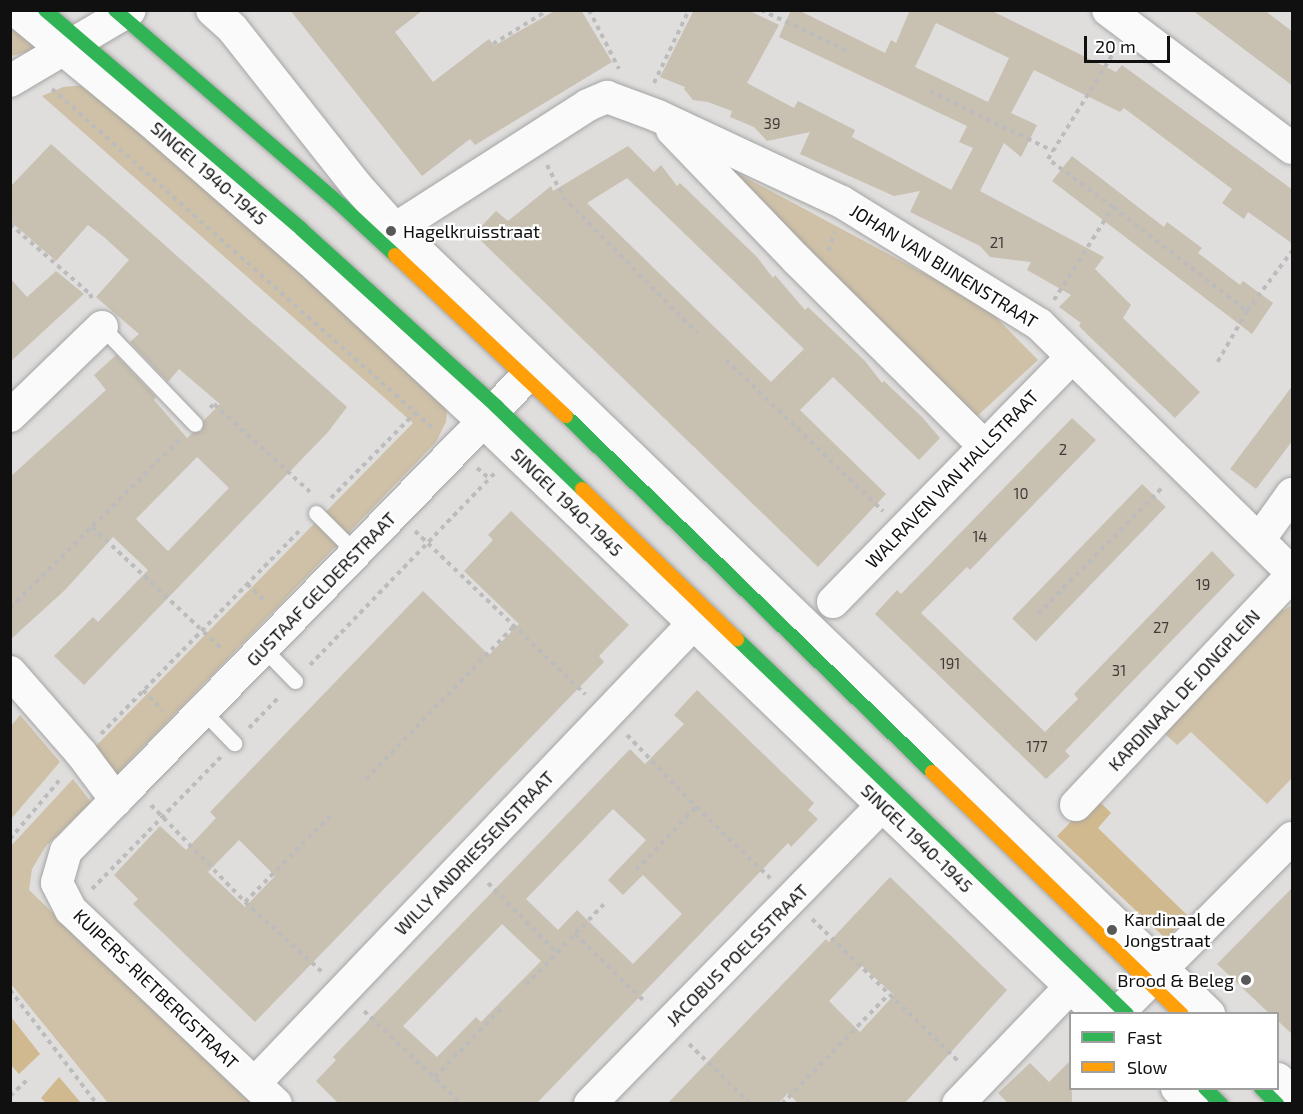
<!DOCTYPE html>
<style>
body{margin:0}
#map{position:relative;width:1303px;height:1114px;overflow:hidden;background:#dfdedd;font-family:"Exo 2",sans-serif}
div>[style]{position:absolute}
[style*='--x']{left:calc(var(--x)*1px);top:calc(var(--y)*1px);width:calc(var(--w)*1px);rotate:calc(var(--a)*1deg)}
.green>*{inset:0;background:#cfc1a7}
.forest>*{inset:0;background:#d0b98f}
.building>*{inset:0;background:#c8c0b1;transform-origin:0 0}
.path>*{height:4px;margin-top:-2px;transform-origin:0;background:repeating-linear-gradient(90deg,#bcbcbc 0 4.5px,transparent 0 9px)}
.roads{filter:drop-shadow(0 0 2px #a5a4a3) drop-shadow(0 0 2px #a5a4a3)}
.lane>*{height:15px;margin:-7.5px;padding:0 7.5px;transform-origin:7.5px;border-radius:7.5px;background:#fafafa}
.street>*{height:32px;margin:-16px;padding:0 16px;transform-origin:16px;border-radius:16px;background:#fafafa}
.fast>*{height:14px;margin:-7px;padding:0 7px;transform-origin:7px;border-radius:7px;background:#30b455}
.slow>*{height:14px;margin:-7px;padding:0 7px;transform-origin:7px;border-radius:7px;background:#ff9f0a}
.dots>*{width:16px;height:16px;translate:-50% -50%;box-sizing:border-box;border:3px solid #fff;border-radius:50%}
span{translate:-50% -50%;white-space:nowrap;text-align:center;line-height:1.15;-webkit-text-stroke:4.5px #fff;paint-order:stroke}
.number-label{font-size:15px;color:#3f3c38}
.number-label span{-webkit-text-stroke-width:0}
.street-label{font-size:18px;color:#111010}
.poi-label{font-size:18px;color:#111010}
.left{translate:0 -50%;text-align:left}
.right{translate:-100% -50%;text-align:right}
.frame{position:absolute;inset:0;border:12px solid #111010;pointer-events:none}
.legend{position:absolute;left:1069px;top:1012px;width:210px;height:78px;box-sizing:border-box;background:#fff;border:2px solid #a09f9f;margin:0;padding:8px 10px;list-style:none;font-size:18px;color:#111010}
.legend li{display:flex;align-items:center;gap:12px;height:30px}
.legend b{width:30px;border:2px solid #a09f9f}
.scale{position:absolute;left:1084px;top:36px;width:86px;height:27px;box-sizing:border-box;border:3px solid #111010;border-top:0;padding-left:8px;font-size:18px;line-height:21px;white-space:nowrap;color:#111010;-webkit-text-stroke:4px #fff;paint-order:stroke}
</style>
<div id="map">
<div class="green">
<i style="clip-path:polygon(11px 25px,40px 49px,11px 56px)"></i>
<i style="clip-path:polygon(84px 85px,173px 159px,365px 327px,441px 400px,447px 411px,446px 422px,436px 442px,109px 782px,90px 752px,413px 423px,42px 96px,63px 87px)"></i>
<i style="clip-path:polygon(698px 152px,961px 293px,967px 288px,1038px 360px,975px 418px)"></i>
<i style="clip-path:polygon(1292px 605px,1292px 778px,1267px 804px,1191px 732px,1177px 745px,1162px 731px,1279px 606px,1284px 610px)"></i>
<i style="clip-path:polygon(20px 715px,60px 762px,11px 819px,11px 726px)"></i>
<i style="clip-path:polygon(73px 779px,91px 802px,46px 846px,32px 869px,29px 890px,252px 1103px,108px 1103px,11px 984px,10px 847px)"></i>
</div>
<div class="forest">
<i style="clip-path:polygon(1095px 797px,1111px 813px,1098px 828px,1188px 916px,1166px 939px,1057px 836px)"></i>
<i style="clip-path:polygon(11px 1017px,40px 1054px,19px 1074px,11px 1065px)"></i>
<i style="clip-path:polygon(59px 1077px,81px 1103px,46px 1103px,41px 1098px)"></i>
</div>
<div class="building">
<i style="clip-path:polygon(290px 10px,423px 10px,395px 32px,433px 82px,489px 39px,494px 46px,556px 10px,581px 10px,612px 62px,475px 145px,470px 139px,422px 176px)"></i>
<i style="clip-path:polygon(evenodd,694px 10px,750px 11px,779px 25px,747px 83px,794px 108px,798px 101px,855px 130px,852px 137px,951px 190px,973px 148px,959px 142px,967px 126px,779px 37px,791px 10px,798px 10px,885px 53px,891px 40px,896px 43px,910px 10px,990px 10px,1116px 72px,1122px 65px,1293px 190px,1293px 244px,1248px 212px,1244px 219px,1222px 203px,1232px 189px,1124px 108px,1120px 112px,1034px 70px,1011px 113px,1037px 125px,1021px 157px,1004px 143px,980px 191px,1104px 257px,1095px 269px,1131px 305px,1123px 318px,1200px 392px,1175px 418px,1091px 338px,1079px 326px,1081px 323px,1059px 307px,1071px 295px,1027px 270px,1031px 262px,990px 257px,980px 246px,910px 212px,920px 191px,894px 196px,800px 154px,810px 132px,767px 141px,754px 127px,730px 117px,732px 111px,708px 102px,693px 100px,684px 89px,685px 87px,660px 77px,694px 10px,936px 23px,1009px 58px,988px 102px,915px 67px,936px 23px)"></i>
<i style="clip-path:polygon(1192px 10px,1264px 10px,1293px 32px,1293px 86px)"></i>
<i style="clip-path:polygon(evenodd,51px 144px,347px 407px,328px 432px,84px 685px,54px 656px,93px 617px,98px 622px,148px 570px,113px 537px,65px 590px,10px 640px,10px 477px,106px 390px,94px 375px,116px 355px,156px 397px,154px 400px,187px 438px,192px 433px,202px 431px,204px 420px,220px 404px,179px 369px,168px 382px,130px 342px,139px 334px,96px 297px,129px 260px,104px 237px,88px 225px,56px 261px,10px 221px,10px 187px,51px 144px,197px 457px,229px 488px,168px 551px,136px 519px,197px 457px)"></i>
<i style="clip-path:polygon(evenodd,628px 146px,654px 172px,661px 165px,677px 186px,680px 183px,757px 257px,773px 278px,775px 275px,805px 310px,808px 307px,865px 361px,882px 383px,884px 381px,922px 417px,940px 438px,919px 460px,833px 377px,800px 410px,886px 494px,818px 567px,474px 234px,496px 211px,508px 221px,551px 186px,553px 191px,628px 146px,627px 178px,804px 349px,771px 382px,587px 203px,627px 178px)"></i>
<i style="clip-path:polygon(1072px 156px,1164px 227px,1167px 222px,1202px 248px,1198px 253px,1240px 285px,1243px 281px,1273px 303px,1252px 334px,1052px 181px)"></i>
<i style="clip-path:polygon(56px 271px,84px 294px,10px 362px,10px 278px,27px 297px)"></i>
<i style="clip-path:polygon(1293px 385px,1293px 440px,1256px 489px,1230px 469px)"></i>
<i style="clip-path:polygon(1072px 418px,1096px 440px,970px 570px,967px 567px,921px 613px,940px 631px,1045px 732px,1078px 699px,1074px 694px,1212px 551px,1235px 575px,1065px 751px,1070px 756px,1046px 779px,875px 614px,897px 590px,901px 594px)"></i>
<i style="left:1142px;top:484px;width:33px;height:187px;rotate:44deg"></i>
<i style="clip-path:polygon(evenodd,511px 511px,629px 625px,599px 656px,604px 662px,255px 1022px,133px 904px,138px 899px,114px 875px,160px 826px,186px 850px,216px 818px,210px 812px,423px 591px,489px 655px,519px 624px,464px 571px,493px 540px,488px 535px,511px 511px,239px 840px,275px 876px,245px 907px,208px 872px,239px 840px)"></i>
<i style="clip-path:polygon(evenodd,697px 690px,814px 803px,808px 810px,818px 819px,791px 847px,788px 843px,536px 1104px,339px 1104px,316px 1081px,336px 1060px,333px 1057px,630px 749px,645px 764px,684px 724px,674px 715px,697px 690px,613px 809px,646px 840px,608px 880px,623px 895px,643px 875px,682px 914px,633px 964px,577px 910px,558px 930px,526px 899px,613px 809px,697px 690px,502px 924px,541px 961px,481px 1022px,476px 1017px,437px 1057px,403px 1026px,502px 924px)"></i>
<i style="clip-path:polygon(evenodd,890px 877px,1007px 990px,904px 1104px,799px 1104px,788px 1093px,778px 1104px,667px 1104px,826px 939px,829px 942px,890px 877px,862px 966px,894px 995px,860px 1032px,829px 1001px,862px 966px)"></i>
<i style="clip-path:polygon(1293px 887px,1293px 1035px,1278px 1021px,1278px 1014px,1270px 1014px,1217px 964px)"></i>
<i style="clip-path:polygon(1071px 1060px,1072px 1104px,1009px 1104px,998px 1093px,1030px 1063px,1049px 1082px)"></i>
</div>
<div class="path">
<i style="--x:589;--y:10;--w:66;--a:63"></i>
<i style="--x:761;--y:10;--w:96;--a:25.2"></i>
<i style="--x:493;--y:44;--w:65;--a:-31.7"></i>
<i style="--x:654;--y:83;--w:81;--a:-64.4"></i>
<i style="--x:52;--y:89;--w:511;--a:41.67"></i>
<i style="--x:930;--y:91;--w:137;--a:26"></i>
<i style="--x:547;--y:165;--w:36;--a:63"></i>
<i style="--x:563;--y:197;--w:191;--a:45.4"></i>
<i style="--x:1113;--y:207;--w:170;--a:37.8"></i>
<i style="--x:1247;--y:311;--w:60;--a:120"></i>
<i style="--x:10;--y:224;--w:106;--a:41.2"></i>
<i style="--x:90;--y:294;--w:8;--a:67"></i>
<i style="--x:829;--y:251;--w:20;--a:-75"></i>
<i style="--x:1054;--y:300;--w:110;--a:-57.6"></i>
<i style="--x:1113;--y:207;--w:81;--a:-143.6"></i>
<i style="--x:1048;--y:159;--w:126;--a:-58.3"></i>
<i style="--x:1247;--y:311;--w:75;--a:-53.1"></i>
<i style="--x:726;--y:360;--w:218;--a:43.9"></i>
<i style="--x:210;--y:408;--w:6;--a:-45"></i>
<i style="--x:214;--y:404;--w:130;--a:42.5"></i>
<i style="--x:477;--y:468;--w:17;--a:40"></i>
<i style="--x:331;--y:498;--w:120;--a:-45.3"></i>
<i style="--x:92;--y:527;--w:180;--a:43.2"></i>
<i style="--x:415;--y:531;--w:236;--a:43.8"></i>
<i style="--x:247;--y:584;--w:26;--a:43"></i>
<i style="--x:10;--y:608;--w:240;--a:-44.8"></i>
<i style="--x:1038;--y:614;--w:180;--a:-45.5"></i>
<i style="--x:310;--y:665;--w:268;--a:-46.1"></i>
<i style="--x:143;--y:690;--w:29;--a:46"></i>
<i style="--x:249;--y:728;--w:43;--a:-45.9"></i>
<i style="--x:101;--y:734;--w:286;--a:-45.7"></i>
<i style="--x:627;--y:735;--w:100;--a:46.2"></i>
<i style="--x:696;--y:807;--w:103;--a:43.8"></i>
<i style="--x:366;--y:779;--w:214;--a:-45.9"></i>
<i style="--x:151;--y:805;--w:135;--a:45.9"></i>
<i style="--x:245;--y:902;--w:103;--a:42.2"></i>
<i style="--x:10;--y:839;--w:81;--a:-50"></i>
<i style="--x:636;--y:870;--w:87;--a:-46.4"></i>
<i style="--x:488;--y:883;--w:98;--a:45.4"></i>
<i style="--x:92;--y:889;--w:185;--a:-45.7"></i>
<i style="--x:245;--y:902;--w:122;--a:-45.3"></i>
<i style="--x:812;--y:919;--w:205;--a:44.2"></i>
<i style="--x:575;--y:934;--w:99;--a:44.2"></i>
<i style="--x:526;--y:985;--w:112;--a:-46.1"></i>
<i style="--x:10;--y:990;--w:143;--a:52.7"></i>
<i style="--x:364;--y:1011;--w:135;--a:43.5"></i>
<i style="--x:689;--y:1044;--w:86;--a:44.1"></i>
<i style="--x:435;--y:1077;--w:95;--a:-45.9"></i>
<i style="--x:10;--y:1096;--w:26;--a:-43"></i>
<i style="--x:782;--y:1104;--w:152;--a:-45.8"></i>
</div>
<div class="roads">
<div class="lane">
<i style="--x:102;--y:327;--w:134;--a:46.2"></i>
<i style="--x:316;--y:513;--w:57;--a:45"></i>
<i style="--x:263;--y:648;--w:46;--a:45.9"></i>
<i style="--x:203;--y:711;--w:45;--a:45.9"></i>
</div>
<div class="street">
<i style="--x:15;--y:10;--w:175;--a:39.4"></i>
<i style="--x:150;--y:121;--w:220;--a:41.1"></i>
<i style="--x:316;--y:266;--w:228;--a:42.9"></i>
<i style="--x:483;--y:421;--w:855;--a:43.91"></i>
<i style="--x:212;--y:10;--w:27;--a:42"></i>
<i style="--x:232;--y:28;--w:200;--a:51.7"></i>
<i style="--x:356;--y:185;--w:59;--a:48.4"></i>
<i style="--x:395;--y:229;--w:1131;--a:43.96"></i>
<i style="--x:1108;--y:10;--w:230;--a:36.9"></i>
<i style="--x:10;--y:81;--w:139;--a:-30.6"></i>
<i style="--x:672;--y:130;--w:180;--a:46.1"></i>
<i style="--x:797;--y:260;--w:264;--a:44.8"></i>
<i style="--x:395;--y:229;--w:229;--a:-32.7"></i>
<i style="--x:588;--y:105;--w:21;--a:-23"></i>
<i style="--x:607;--y:97;--w:54;--a:20.4"></i>
<i style="--x:658;--y:116;--w:203;--a:25.1"></i>
<i style="--x:842;--y:202;--w:232;--a:31.8"></i>
<i style="--x:1039;--y:324;--w:355;--a:44.5"></i>
<i style="--x:10;--y:416;--w:128;--a:-44.1"></i>
<i style="--x:1259;--y:540;--w:57;--a:-54.3"></i>
<i style="--x:833;--y:602;--w:342;--a:-45.7"></i>
<i style="--x:10;--y:672;--w:108;--a:48.8"></i>
<i style="--x:81;--y:753;--w:59;--a:53.3"></i>
<i style="--x:116;--y:800;--w:71;--a:134.4"></i>
<i style="--x:66;--y:851;--w:33;--a:106"></i>
<i style="--x:57;--y:883;--w:30;--a:63"></i>
<i style="--x:71;--y:910;--w:282;--a:43.4"></i>
<i style="--x:116;--y:800;--w:589;--a:-45.89"></i>
<i style="--x:1076;--y:805;--w:316;--a:-46.8"></i>
<i style="--x:1122;--y:1009;--w:241;--a:-45.2"></i>
<i style="--x:1278;--y:1079;--w:20;--a:45"></i>
<i style="--x:255;--y:1083;--w:636;--a:-46.34"></i>
<i style="--x:1177;--y:1088;--w:22;--a:47"></i>
<i style="--x:590;--y:1104;--w:419;--a:-45.6"></i>
<i style="--x:958;--y:1104;--w:163;--a:-46.2"></i>
</div>
<div class="fast">
<i style="--x:45;--y:10;--w:337;--a:40.5"></i>
<i style="--x:301;--y:229;--w:265;--a:42.2"></i>
<i style="--x:497;--y:407;--w:118;--a:44"></i>
<i style="--x:115;--y:10;--w:298;--a:40.8"></i>
<i style="--x:341;--y:205;--w:74;--a:42.8"></i>
<i style="--x:566;--y:416;--w:511;--a:44.21"></i>
<i style="--x:737;--y:639;--w:541;--a:43.88"></i>
<i style="--x:1205;--y:1088;--w:23;--a:45"></i>
<i style="--x:1261;--y:1088;--w:23;--a:45"></i>
</div>
<div class="slow">
<i style="--x:395;--y:255;--w:235;--a:43.3"></i>
<i style="--x:582;--y:489;--w:216;--a:44.1"></i>
<i style="--x:932;--y:772;--w:348;--a:44.1"></i>
</div>
</div>
<div class="dots">
<i style="left:391px;top:231px;background:#595858"></i>
<i style="left:1112px;top:930px;background:#595858"></i>
<i style="left:1246px;top:980px;background:#595858"></i>
</div>
<div class="number-label">
<span style="left:772px;top:124px">39</span>
<span style="left:997px;top:243px">21</span>
<span style="left:1063px;top:450px">2</span>
<span style="left:1021px;top:494px">10</span>
<span style="left:980px;top:537px">14</span>
<span style="left:1203px;top:585px">19</span>
<span style="left:1161px;top:628px">27</span>
<span style="left:950px;top:664px">191</span>
<span style="left:1119px;top:671px">31</span>
<span style="left:1037px;top:747px">177</span>
</div>
<div class="street-label">
<span style="left:209px;top:173px;rotate:41deg">SINGEL 1940-1945</span>
<span style="left:944px;top:266px;rotate:32deg">JOHAN VAN BIJNENSTRAAT</span>
<span style="left:952px;top:479px;rotate:-46deg">WALRAVEN VAN HALLSTRAAT</span>
<span style="left:567px;top:502px;rotate:44deg">SINGEL 1940-1945</span>
<span style="left:321px;top:589px;rotate:-46deg">GUSTAAF GELDERSTRAAT</span>
<span style="left:1184px;top:690px;rotate:-47deg">KARDINAAL DE JONGPLEIN</span>
<span style="left:917px;top:838px;rotate:44deg">SINGEL 1940-1945</span>
<span style="left:474px;top:853px;rotate:-46deg">WILLY ANDRIESSENSTRAAT</span>
<span style="left:737px;top:955px;rotate:-45deg">JACOBUS POELSSTRAAT</span>
<span style="left:156px;top:989px;rotate:44deg">KUIPERS-RIETBERGSTRAAT</span>
</div>
<div class="poi-label">
<span class="left" style="left:403px;top:231px">Hagelkruisstraat</span>
<span class="left" style="left:1124px;top:930px">Kardinaal de<br>Jongstraat</span>
<span class="right" style="left:1234px;top:980px">Brood &amp; Beleg</span>
</div>
<div class="frame"></div>
<ul class="legend">
<li><b style="height:8px;background:#30b455"></b>Fast</li>
<li><b style="height:8px;background:#ff9f0a"></b>Slow</li>
</ul>
<div class="scale">20 m</div>
</div>
